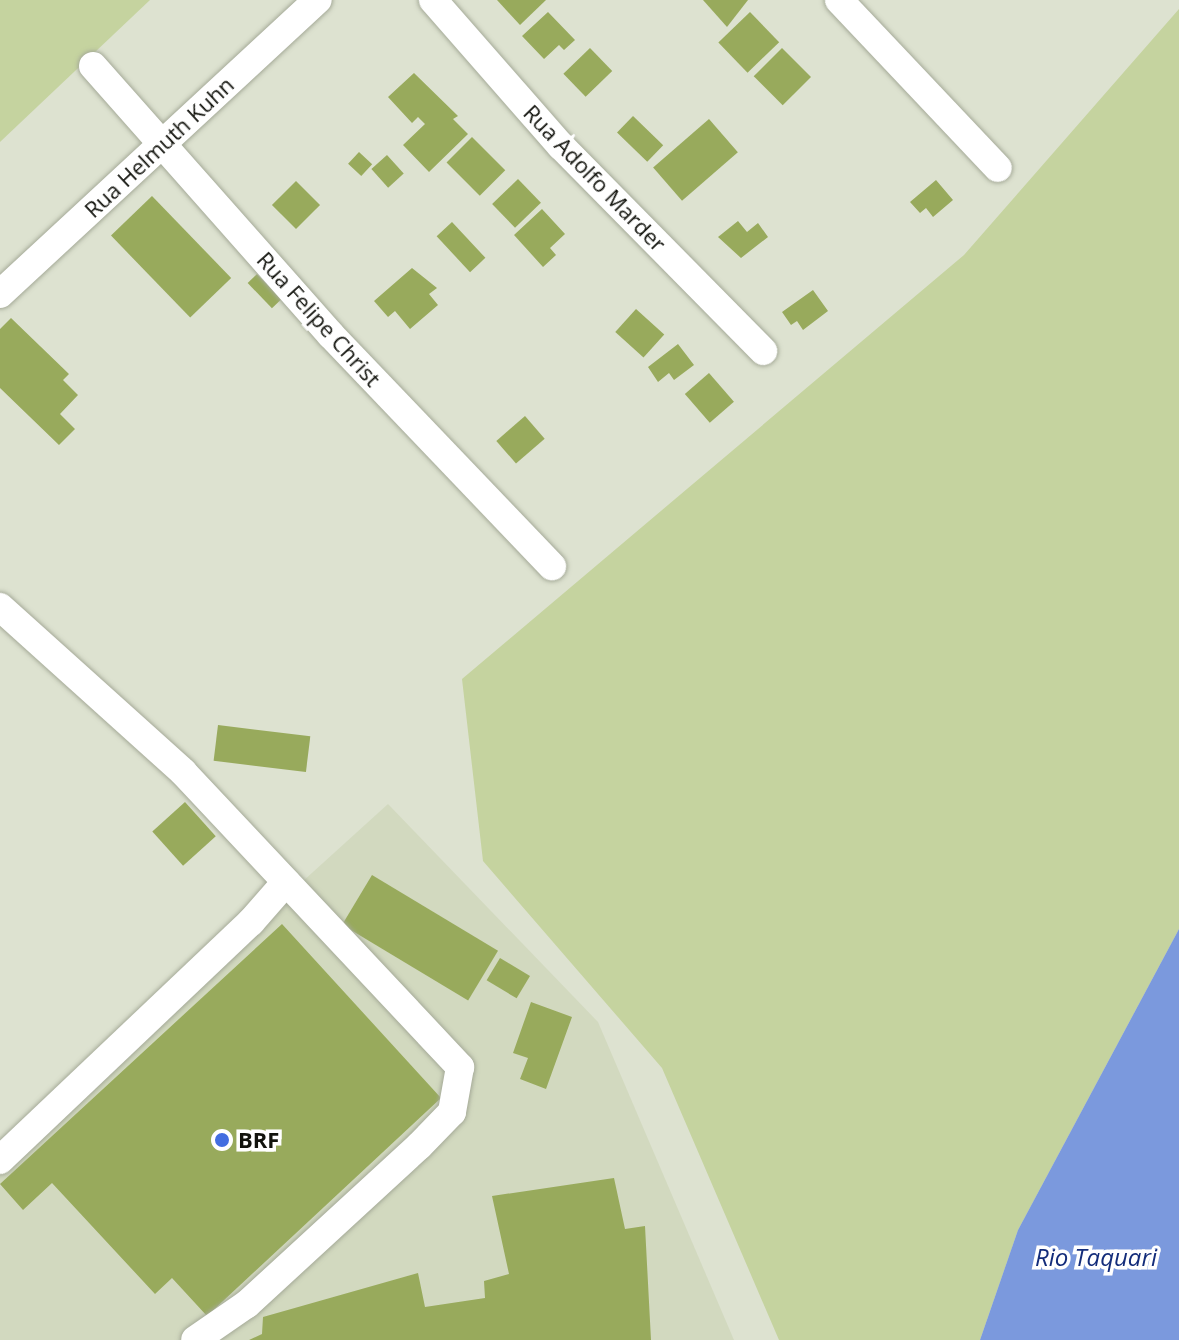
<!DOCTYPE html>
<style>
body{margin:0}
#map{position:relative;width:1179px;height:1340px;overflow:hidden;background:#dde2d0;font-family:"Open Sans",sans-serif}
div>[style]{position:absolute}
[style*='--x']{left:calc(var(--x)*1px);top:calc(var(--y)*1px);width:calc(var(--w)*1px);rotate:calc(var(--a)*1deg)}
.built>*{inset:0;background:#d2d9bf}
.green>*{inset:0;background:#c5d39f}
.water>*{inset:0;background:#7b99dd}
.building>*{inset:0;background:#98aa5c;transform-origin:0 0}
.roads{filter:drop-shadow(0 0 2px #a5aa98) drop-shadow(0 0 2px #a5aa98)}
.minor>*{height:28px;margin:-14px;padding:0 14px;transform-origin:14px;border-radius:14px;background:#fff}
.dots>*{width:22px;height:22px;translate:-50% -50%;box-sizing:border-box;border:4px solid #fff;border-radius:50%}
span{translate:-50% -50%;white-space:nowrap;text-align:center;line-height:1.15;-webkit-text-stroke:7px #fff;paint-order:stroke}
.street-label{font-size:22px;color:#12130d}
.poi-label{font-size:22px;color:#12130d;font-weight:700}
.left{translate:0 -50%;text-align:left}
.water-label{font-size:24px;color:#132c7a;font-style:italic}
</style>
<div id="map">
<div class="built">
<i style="clip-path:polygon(388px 804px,598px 1022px,734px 1340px,0 1340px,0 1156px)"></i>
</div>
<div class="green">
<i style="clip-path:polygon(0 0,150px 0,0 142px)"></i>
<i style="clip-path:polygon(1179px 9px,1179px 929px,1018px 1230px,980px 1340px,779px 1340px,662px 1068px,483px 861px,462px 679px,964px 255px)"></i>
</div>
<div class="water">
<i style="clip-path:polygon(1179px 929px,1179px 1340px,980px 1340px,1018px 1230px)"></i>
</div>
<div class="building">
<i style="clip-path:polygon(497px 0,546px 0,520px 25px)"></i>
<i style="clip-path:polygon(703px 0,748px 0,727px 27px)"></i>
<i style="clip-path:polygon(548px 12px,575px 40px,564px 50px,559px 45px,544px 59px,522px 36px)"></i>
<i style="left:750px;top:12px;width:42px;height:44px;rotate:46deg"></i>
<i style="left:590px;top:48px;width:32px;height:37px;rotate:46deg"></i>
<i style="left:782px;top:48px;width:41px;height:40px;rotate:45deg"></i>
<i style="clip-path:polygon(414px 73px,458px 116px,453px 119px,468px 134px,429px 172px,403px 145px,425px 124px,418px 117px,412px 123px,388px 97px)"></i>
<i style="left:633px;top:116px;width:42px;height:23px;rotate:44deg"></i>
<i style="left:709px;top:119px;width:44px;height:74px;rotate:49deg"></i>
<i style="left:472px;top:137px;width:47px;height:36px;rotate:45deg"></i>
<i style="left:359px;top:152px;width:18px;height:16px;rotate:43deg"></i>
<i style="left:387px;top:155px;width:25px;height:21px;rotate:48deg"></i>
<i style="left:518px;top:179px;width:33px;height:36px;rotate:46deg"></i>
<i style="clip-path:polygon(936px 180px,953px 200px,933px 217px,926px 208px,920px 213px,910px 202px)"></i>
<i style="left:296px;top:181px;width:34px;height:34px;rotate:45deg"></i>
<i style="left:152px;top:196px;width:114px;height:57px;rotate:46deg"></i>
<i style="clip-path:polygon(542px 209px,565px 234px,550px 248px,556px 255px,543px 267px,514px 235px)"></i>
<i style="clip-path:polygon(738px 221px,747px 232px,758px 223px,768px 237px,741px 258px,718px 237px)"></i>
<i style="left:452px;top:222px;width:49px;height:21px;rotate:47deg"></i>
<i style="clip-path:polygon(412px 268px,437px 288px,429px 294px,438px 305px,410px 329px,395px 311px,388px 317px,374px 301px)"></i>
<i style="left:257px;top:274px;width:35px;height:13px;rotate:46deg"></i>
<i style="clip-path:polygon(813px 290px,828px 311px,803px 330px,797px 321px,791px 325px,782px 312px)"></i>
<i style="left:636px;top:309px;width:38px;height:31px;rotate:42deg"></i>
<i style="clip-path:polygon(11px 318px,69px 374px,63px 380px,78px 395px,60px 414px,75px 429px,59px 445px,0 388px,0 329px)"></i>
<i style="clip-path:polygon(678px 344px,694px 365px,674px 380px,669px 373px,658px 382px,648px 367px)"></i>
<i style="left:709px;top:373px;width:38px;height:32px;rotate:49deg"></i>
<i style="left:525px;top:416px;width:30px;height:38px;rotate:49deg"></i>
<i style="left:218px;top:725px;width:93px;height:36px;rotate:7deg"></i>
<i style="left:185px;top:802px;width:46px;height:44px;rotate:48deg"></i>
<i style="left:372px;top:875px;width:147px;height:58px;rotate:31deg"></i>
<i style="clip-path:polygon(282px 924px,441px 1098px,207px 1316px,172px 1278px,155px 1294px,52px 1183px,23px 1210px,0 1184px)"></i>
<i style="left:500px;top:958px;width:35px;height:26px;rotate:31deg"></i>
<i style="clip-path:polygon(531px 1002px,572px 1017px,546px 1089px,520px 1079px,528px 1058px,513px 1053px)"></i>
<i style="clip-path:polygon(614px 1178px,625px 1229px,645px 1226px,651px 1340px,249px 1340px,262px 1334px,263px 1317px,418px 1273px,425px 1307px,485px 1298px,484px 1281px,509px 1274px,492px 1196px)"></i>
</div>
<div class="roads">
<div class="minor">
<i style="--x:433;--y:0;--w:194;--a:48.8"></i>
<i style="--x:561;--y:146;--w:288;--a:45.4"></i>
<i style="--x:839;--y:0;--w:231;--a:46.6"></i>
<i style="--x:93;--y:66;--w:359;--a:48.5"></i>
<i style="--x:331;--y:335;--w:320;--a:46.3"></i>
<i style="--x:0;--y:294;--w:433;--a:-42.8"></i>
<i style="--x:0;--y:607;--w:246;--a:42"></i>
<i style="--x:183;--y:772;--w:405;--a:46.8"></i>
<i style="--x:460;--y:1067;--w:46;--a:100.1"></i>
<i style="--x:452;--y:1112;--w:47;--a:134.1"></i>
<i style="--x:419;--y:1146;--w:234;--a:137.4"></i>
<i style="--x:247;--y:1304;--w:63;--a:145.3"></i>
<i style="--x:0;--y:1160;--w:346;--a:-43.5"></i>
<i style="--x:251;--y:922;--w:53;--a:-48.8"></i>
</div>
</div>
<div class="dots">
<i style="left:222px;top:1140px;background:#436ee0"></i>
</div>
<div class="street-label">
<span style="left:159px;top:147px;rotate:-43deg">Rua Helmuth Kuhn</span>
<span style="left:595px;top:178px;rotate:46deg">Rua Adolfo Marder</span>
<span style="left:319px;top:319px;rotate:48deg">Rua Felipe Christ</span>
</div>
<div class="poi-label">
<span class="left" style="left:238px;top:1140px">BRF</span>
</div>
<div class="water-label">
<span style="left:1096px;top:1257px">Rio Taquari</span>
</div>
</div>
